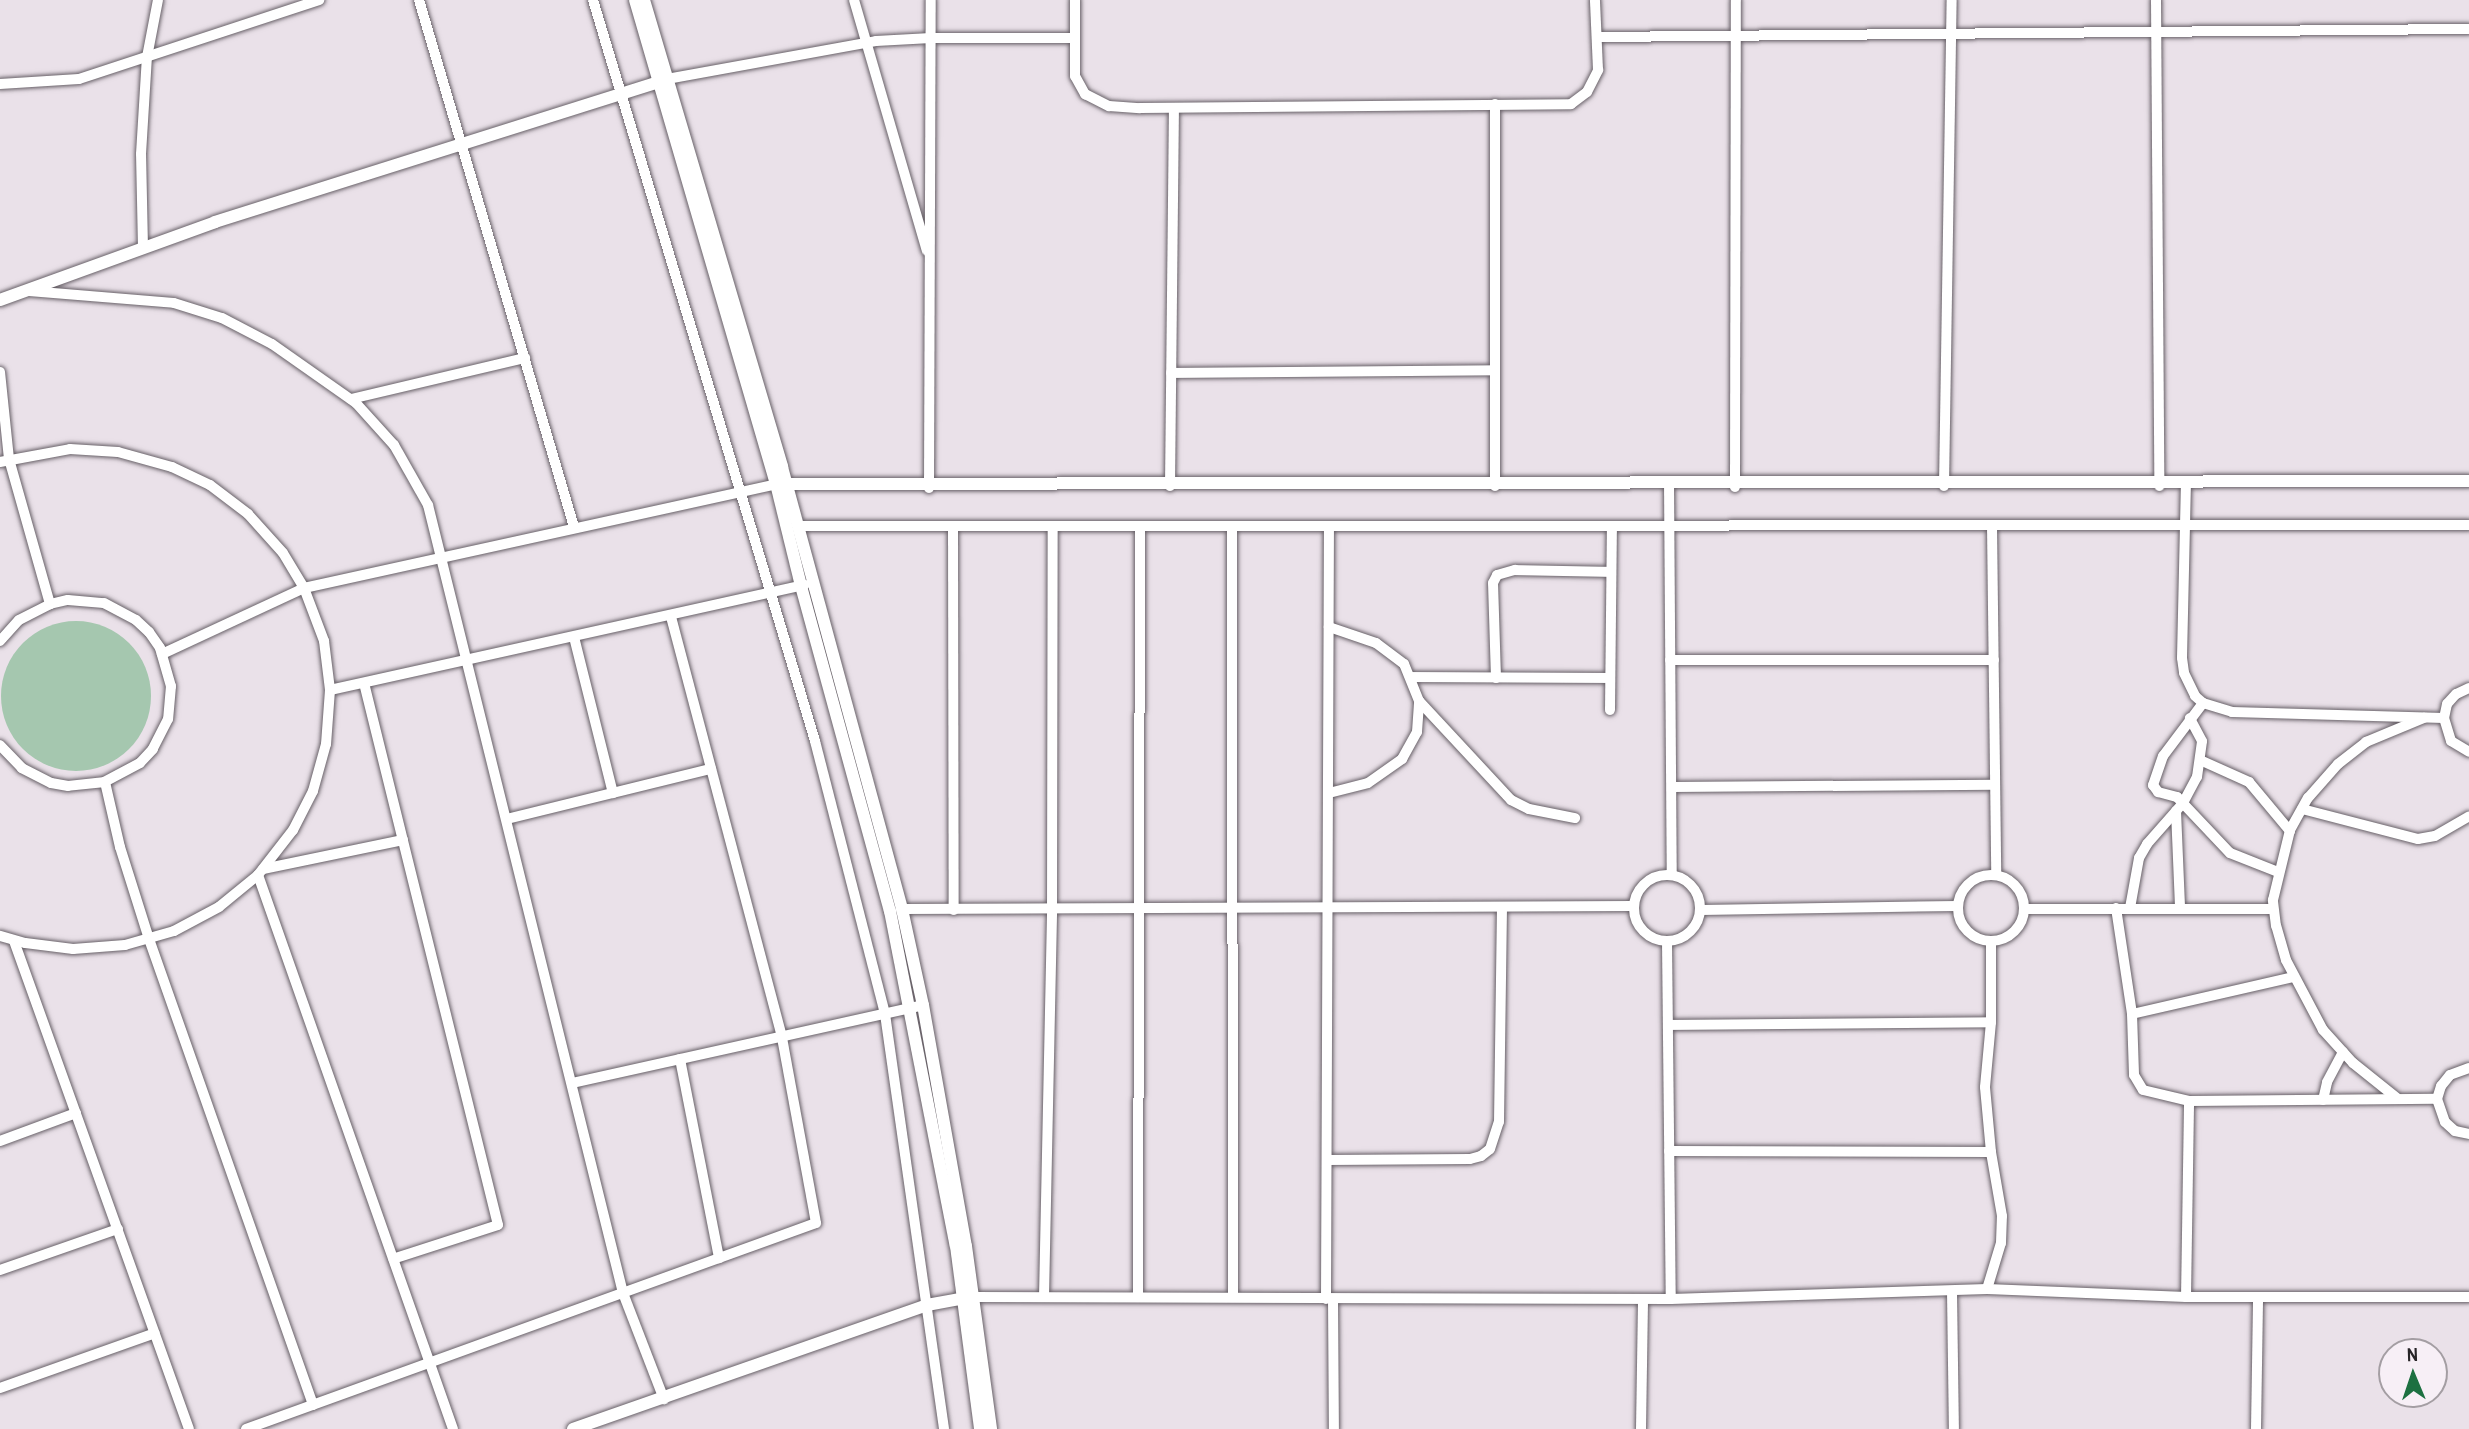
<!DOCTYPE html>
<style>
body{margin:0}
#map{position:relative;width:2469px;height:1429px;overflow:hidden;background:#eae1e9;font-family:"Archivo Narrow",sans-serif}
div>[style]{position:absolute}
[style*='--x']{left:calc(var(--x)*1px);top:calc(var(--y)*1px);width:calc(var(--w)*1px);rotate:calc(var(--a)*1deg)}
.green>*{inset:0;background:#a5c7af}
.round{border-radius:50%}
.roads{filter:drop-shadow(0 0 2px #676067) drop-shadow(0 0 2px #676067)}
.minor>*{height:10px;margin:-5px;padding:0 5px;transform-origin:5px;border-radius:5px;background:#fff}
.minor>.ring{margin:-5px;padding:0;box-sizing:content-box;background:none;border:10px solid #fff;border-radius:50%}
.tertiary>*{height:12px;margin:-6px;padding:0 6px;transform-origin:6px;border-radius:6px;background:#fff}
span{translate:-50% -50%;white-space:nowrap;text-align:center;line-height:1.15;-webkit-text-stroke:6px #f7eff6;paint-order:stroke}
.north{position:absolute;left:2378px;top:1338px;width:70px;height:70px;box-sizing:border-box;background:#f7eff6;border:2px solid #a49ea3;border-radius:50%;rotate:358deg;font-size:19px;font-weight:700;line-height:28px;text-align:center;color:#272427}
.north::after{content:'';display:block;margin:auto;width:24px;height:32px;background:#1d7041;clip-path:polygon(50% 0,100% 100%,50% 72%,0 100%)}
</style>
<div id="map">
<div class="green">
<i class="round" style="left:1px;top:621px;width:150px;height:150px"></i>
</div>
<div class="roads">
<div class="minor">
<i style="--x:419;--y:0;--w:549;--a:73.61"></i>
<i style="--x:593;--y:0;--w:774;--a:73.32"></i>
<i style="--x:815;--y:741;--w:282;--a:75.6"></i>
<i style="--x:885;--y:1014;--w:419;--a:81.9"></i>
<i style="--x:854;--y:0;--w:261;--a:73.8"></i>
<i style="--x:1075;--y:0;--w:76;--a:90"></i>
<i style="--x:1075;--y:76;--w:21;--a:61"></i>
<i style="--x:1085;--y:94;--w:27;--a:27"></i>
<i style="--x:1109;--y:106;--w:31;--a:4"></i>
<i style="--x:1140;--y:108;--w:431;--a:-0.5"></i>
<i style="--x:1571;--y:104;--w:20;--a:-37"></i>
<i style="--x:1587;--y:92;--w:25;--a:-63"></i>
<i style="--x:1598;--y:70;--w:70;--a:-92.5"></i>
<i style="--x:2156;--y:0;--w:486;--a:89.6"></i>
<i style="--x:1598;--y:37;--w:871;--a:-0.53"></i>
<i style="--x:667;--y:79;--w:212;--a:-10.3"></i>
<i style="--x:876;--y:41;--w:55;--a:-3.1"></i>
<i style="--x:931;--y:38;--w:144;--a:0"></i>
<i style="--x:0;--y:84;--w:79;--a:-3.6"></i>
<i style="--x:79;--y:79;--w:253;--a:-18.2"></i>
<i style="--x:1495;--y:104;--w:382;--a:90"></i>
<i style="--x:143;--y:248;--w:94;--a:-91.2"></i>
<i style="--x:141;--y:154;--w:97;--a:-86.5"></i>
<i style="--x:147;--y:57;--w:58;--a:-79.1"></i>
<i style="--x:29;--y:291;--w:145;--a:4.7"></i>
<i style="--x:174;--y:303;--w:50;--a:17.4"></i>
<i style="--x:222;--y:318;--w:56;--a:27.5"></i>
<i style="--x:272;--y:344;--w:103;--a:35.1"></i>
<i style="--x:356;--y:403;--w:57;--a:47.9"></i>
<i style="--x:394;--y:445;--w:69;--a:60.5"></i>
<i style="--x:428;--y:505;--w:812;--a:76.1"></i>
<i style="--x:623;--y:1293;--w:114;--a:68.9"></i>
<i style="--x:0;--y:372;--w:87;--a:84.1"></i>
<i style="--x:9;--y:459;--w:151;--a:74.2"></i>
<i style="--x:1171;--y:373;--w:324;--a:-0.5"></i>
<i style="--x:351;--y:399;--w:179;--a:-13.3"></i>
<i style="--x:0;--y:462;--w:71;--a:-10.5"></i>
<i style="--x:70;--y:449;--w:48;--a:3.6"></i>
<i style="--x:118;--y:452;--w:56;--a:15.5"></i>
<i style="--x:172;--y:467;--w:42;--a:25.3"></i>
<i style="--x:210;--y:485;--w:48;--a:37.3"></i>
<i style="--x:248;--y:514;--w:52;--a:48.1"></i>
<i style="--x:283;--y:553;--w:41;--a:59"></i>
<i style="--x:304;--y:588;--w:57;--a:69.3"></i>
<i style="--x:324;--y:641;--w:49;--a:83"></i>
<i style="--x:330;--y:690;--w:54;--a:94.2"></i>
<i style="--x:326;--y:744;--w:49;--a:105.5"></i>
<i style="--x:313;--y:791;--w:44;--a:117.1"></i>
<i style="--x:293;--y:830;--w:57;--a:127.9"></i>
<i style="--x:258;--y:875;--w:50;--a:140.6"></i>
<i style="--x:219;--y:907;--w:51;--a:151.9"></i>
<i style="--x:174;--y:931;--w:51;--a:164.1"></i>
<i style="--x:125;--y:945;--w:52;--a:175.6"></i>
<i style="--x:73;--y:949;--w:48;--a:-172.9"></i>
<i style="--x:25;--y:943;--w:26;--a:-164"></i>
<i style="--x:2186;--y:481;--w:177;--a:91.3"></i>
<i style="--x:2182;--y:658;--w:15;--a:82"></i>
<i style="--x:2184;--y:673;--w:25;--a:64"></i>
<i style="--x:2195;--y:696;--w:11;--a:41"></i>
<i style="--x:2203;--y:703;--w:30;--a:17"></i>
<i style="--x:2232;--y:712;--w:212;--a:1.6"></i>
<i style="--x:1669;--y:482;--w:393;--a:89.6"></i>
<i style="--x:1170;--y:486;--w:378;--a:-89.4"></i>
<i style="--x:1944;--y:486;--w:486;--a:-89.1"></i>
<i style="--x:1735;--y:487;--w:487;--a:-89.9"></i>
<i style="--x:929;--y:488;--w:488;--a:-89.8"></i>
<i style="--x:798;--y:526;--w:1671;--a:-0.03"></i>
<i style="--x:953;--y:526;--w:384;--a:89.9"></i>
<i style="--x:1232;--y:526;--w:771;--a:89.93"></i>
<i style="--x:1992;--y:526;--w:348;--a:89.3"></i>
<i style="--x:574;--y:637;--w:161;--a:76"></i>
<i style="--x:0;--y:641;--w:28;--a:-48"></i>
<i style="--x:19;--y:620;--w:35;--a:-27"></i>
<i style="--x:50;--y:604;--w:18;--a:-13"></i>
<i style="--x:68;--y:600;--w:36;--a:5"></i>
<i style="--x:104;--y:603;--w:36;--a:28"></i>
<i style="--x:136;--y:620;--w:18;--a:43"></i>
<i style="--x:149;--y:632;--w:19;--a:55"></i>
<i style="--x:160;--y:648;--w:40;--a:74"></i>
<i style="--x:171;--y:686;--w:33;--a:95"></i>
<i style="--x:168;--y:719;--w:34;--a:117"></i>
<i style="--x:153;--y:749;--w:19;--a:133"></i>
<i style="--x:140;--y:763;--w:40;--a:152"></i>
<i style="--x:105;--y:782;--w:37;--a:174"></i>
<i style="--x:68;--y:786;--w:17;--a:-170"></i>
<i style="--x:51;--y:783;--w:33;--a:-153"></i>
<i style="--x:22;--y:768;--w:32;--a:-134"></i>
<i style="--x:162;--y:654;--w:157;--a:-24.9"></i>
<i style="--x:304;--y:588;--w:483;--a:-12.4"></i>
<i style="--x:1670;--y:660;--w:324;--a:0"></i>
<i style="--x:1411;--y:677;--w:198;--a:0.3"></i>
<i style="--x:1496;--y:678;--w:95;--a:-91.8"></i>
<i style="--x:1493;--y:583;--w:9;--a:-63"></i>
<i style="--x:1497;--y:575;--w:19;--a:-16"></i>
<i style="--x:1515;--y:570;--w:96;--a:1.2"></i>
<i style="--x:364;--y:683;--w:558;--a:76.11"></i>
<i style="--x:498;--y:1225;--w:110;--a:162.1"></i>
<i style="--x:2469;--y:688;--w:14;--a:155"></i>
<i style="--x:2456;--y:694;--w:13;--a:132"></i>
<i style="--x:2447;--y:704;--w:14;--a:102"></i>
<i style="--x:2444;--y:718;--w:24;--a:73"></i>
<i style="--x:2451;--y:741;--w:21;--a:31"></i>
<i style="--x:330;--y:690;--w:486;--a:-12.5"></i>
<i style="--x:1419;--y:701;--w:135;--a:47.1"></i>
<i style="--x:1511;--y:800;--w:20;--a:27"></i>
<i style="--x:1529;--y:809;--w:47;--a:11.1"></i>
<i style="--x:2203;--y:703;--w:66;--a:127"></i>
<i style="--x:2163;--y:756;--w:31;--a:109"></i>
<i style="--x:2153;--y:785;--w:9;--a:54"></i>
<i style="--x:2158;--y:792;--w:20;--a:15"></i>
<i style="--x:2177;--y:797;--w:77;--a:46.6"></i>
<i style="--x:2230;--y:853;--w:52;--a:21.6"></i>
<i style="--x:1610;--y:710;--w:183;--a:-89.4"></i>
<i style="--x:2200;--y:760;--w:54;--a:24.2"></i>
<i style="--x:2249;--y:782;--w:64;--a:50.1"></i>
<i style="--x:105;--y:782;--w:67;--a:77"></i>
<i style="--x:120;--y:847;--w:96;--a:72.5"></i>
<i style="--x:149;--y:939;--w:494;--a:70.6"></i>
<i style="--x:1672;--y:787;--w:323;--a:-0.4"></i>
<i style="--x:1329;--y:793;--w:40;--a:-14.4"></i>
<i style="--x:1368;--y:783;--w:42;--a:-35.2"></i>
<i style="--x:1402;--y:759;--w:31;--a:-61"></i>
<i style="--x:1417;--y:732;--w:31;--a:-86"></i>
<i style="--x:1419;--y:701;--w:40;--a:-112"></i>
<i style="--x:1404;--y:664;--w:35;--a:-143"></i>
<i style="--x:1376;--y:643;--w:50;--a:-161.2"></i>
<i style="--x:2302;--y:809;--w:120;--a:14.5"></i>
<i style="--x:2418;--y:839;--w:17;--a:-10"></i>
<i style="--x:2435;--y:836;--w:39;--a:-30"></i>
<i style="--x:2176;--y:811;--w:97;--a:87.6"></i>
<i style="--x:507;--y:819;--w:210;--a:-13.8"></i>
<i style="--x:263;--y:869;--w:143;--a:-11.7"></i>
<i class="ring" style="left:1958px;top:875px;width:56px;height:56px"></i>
<i class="ring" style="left:1634px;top:875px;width:56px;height:56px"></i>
<i style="--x:258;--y:875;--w:587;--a:70.61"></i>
<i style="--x:2116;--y:908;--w:107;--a:81.4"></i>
<i style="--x:2132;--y:1014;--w:61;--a:88.1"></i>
<i style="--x:2134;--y:1075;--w:17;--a:59"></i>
<i style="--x:2143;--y:1090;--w:47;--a:13.4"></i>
<i style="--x:2189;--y:1101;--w:248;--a:-0.5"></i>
<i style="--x:2130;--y:908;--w:51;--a:-79.8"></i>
<i style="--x:2139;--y:858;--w:16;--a:-60"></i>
<i style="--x:2147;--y:844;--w:55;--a:-48.7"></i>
<i style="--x:2183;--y:803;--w:30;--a:-62"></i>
<i style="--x:2197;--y:777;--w:36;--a:-82"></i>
<i style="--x:2202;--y:741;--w:26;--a:-118"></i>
<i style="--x:902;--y:909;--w:732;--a:-0.23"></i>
<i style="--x:2025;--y:909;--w:247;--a:0"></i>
<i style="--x:1701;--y:910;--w:256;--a:-0.9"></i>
<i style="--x:14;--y:941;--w:518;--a:70.27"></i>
<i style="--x:1667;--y:941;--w:358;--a:89.4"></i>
<i style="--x:2132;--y:1014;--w:165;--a:-12.9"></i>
<i style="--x:1668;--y:1025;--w:323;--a:-0.5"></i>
<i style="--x:680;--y:1059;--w:203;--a:78.9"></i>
<i style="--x:2469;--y:1068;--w:20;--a:160"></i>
<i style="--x:2450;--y:1075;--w:14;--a:129"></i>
<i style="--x:2441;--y:1086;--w:14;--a:107"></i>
<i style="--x:2437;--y:1099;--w:24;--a:71"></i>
<i style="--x:2445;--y:1122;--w:13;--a:42"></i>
<i style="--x:2455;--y:1131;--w:14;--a:12"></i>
<i style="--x:572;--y:1083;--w:360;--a:-12.5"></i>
<i style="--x:2398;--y:1099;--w:58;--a:-141.3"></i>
<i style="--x:2353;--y:1063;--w:45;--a:-132.3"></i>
<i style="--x:2323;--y:1030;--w:79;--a:-117.9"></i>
<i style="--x:2286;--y:960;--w:35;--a:-106"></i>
<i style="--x:2276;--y:926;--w:26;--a:-97"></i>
<i style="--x:2273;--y:900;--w:72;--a:-76.3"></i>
<i style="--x:2290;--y:830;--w:37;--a:-61"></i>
<i style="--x:2308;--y:798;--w:45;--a:-48.6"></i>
<i style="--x:2338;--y:764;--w:36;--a:-38"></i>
<i style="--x:2366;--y:742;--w:63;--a:-22.5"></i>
<i style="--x:2323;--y:1100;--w:18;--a:-77"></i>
<i style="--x:2327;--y:1082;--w:34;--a:-62"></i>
<i style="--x:0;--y:1141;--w:81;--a:-20.2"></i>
<i style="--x:1669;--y:1151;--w:322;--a:0.2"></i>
<i style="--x:1327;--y:1160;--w:143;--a:-0.4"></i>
<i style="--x:1470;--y:1159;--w:11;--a:-15"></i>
<i style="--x:1481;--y:1156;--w:11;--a:-38"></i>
<i style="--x:1490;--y:1149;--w:28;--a:-72"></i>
<i style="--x:1499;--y:1122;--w:215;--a:-89.2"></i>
<i style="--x:0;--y:1270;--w:125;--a:-19.2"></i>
<i style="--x:1987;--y:1289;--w:48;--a:-73.1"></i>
<i style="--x:2001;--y:1243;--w:27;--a:-88"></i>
<i style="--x:2002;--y:1216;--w:65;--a:-99.8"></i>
<i style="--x:1991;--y:1152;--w:65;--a:-95.3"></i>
<i style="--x:1985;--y:1087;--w:65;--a:-84.7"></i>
<i style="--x:1991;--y:1022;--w:81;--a:-90"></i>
<i style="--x:1952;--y:1292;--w:137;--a:89.2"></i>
<i style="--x:1138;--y:1296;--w:770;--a:-89.85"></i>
<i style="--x:973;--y:1297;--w:698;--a:0.16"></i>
<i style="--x:1671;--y:1299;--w:316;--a:-1.8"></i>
<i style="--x:1987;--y:1289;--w:199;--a:2.3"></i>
<i style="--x:2186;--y:1297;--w:283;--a:0"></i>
<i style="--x:1044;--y:1297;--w:388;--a:-88.8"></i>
<i style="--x:1052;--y:909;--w:383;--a:-89.9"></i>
<i style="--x:2186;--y:1297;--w:196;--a:-89.1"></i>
<i style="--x:1326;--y:1299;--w:773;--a:-89.78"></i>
<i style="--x:1333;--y:1299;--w:130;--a:89.6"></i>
<i style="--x:0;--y:1388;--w:164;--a:-19.5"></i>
<i style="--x:246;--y:1429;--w:606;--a:-19.87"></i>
<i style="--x:816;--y:1223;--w:189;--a:-100.4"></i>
<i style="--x:782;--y:1037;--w:435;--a:-104.8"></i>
<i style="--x:1641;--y:1429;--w:130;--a:-89.1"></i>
<i style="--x:2256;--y:1429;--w:132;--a:-89.1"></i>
</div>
<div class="tertiary">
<i style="--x:635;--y:0;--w:504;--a:73.76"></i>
<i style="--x:776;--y:484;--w:105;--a:76.2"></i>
<i style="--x:801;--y:586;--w:337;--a:74.7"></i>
<i style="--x:890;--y:911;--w:341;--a:78.9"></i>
<i style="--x:956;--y:1246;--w:185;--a:82.5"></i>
<i style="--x:644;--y:0;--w:487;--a:73.5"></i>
<i style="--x:782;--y:467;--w:458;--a:74.8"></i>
<i style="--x:902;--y:909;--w:98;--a:77.7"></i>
<i style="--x:923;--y:1005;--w:245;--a:79.9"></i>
<i style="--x:966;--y:1246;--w:185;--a:82.2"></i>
<i style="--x:0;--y:300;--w:229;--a:-19.9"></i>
<i style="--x:215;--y:222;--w:471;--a:-17.5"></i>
<i style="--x:776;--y:484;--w:1693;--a:-0.1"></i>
<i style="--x:573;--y:1429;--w:375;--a:-19.3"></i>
<i style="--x:927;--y:1305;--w:45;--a:-10.3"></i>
</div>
</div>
<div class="north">N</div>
</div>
